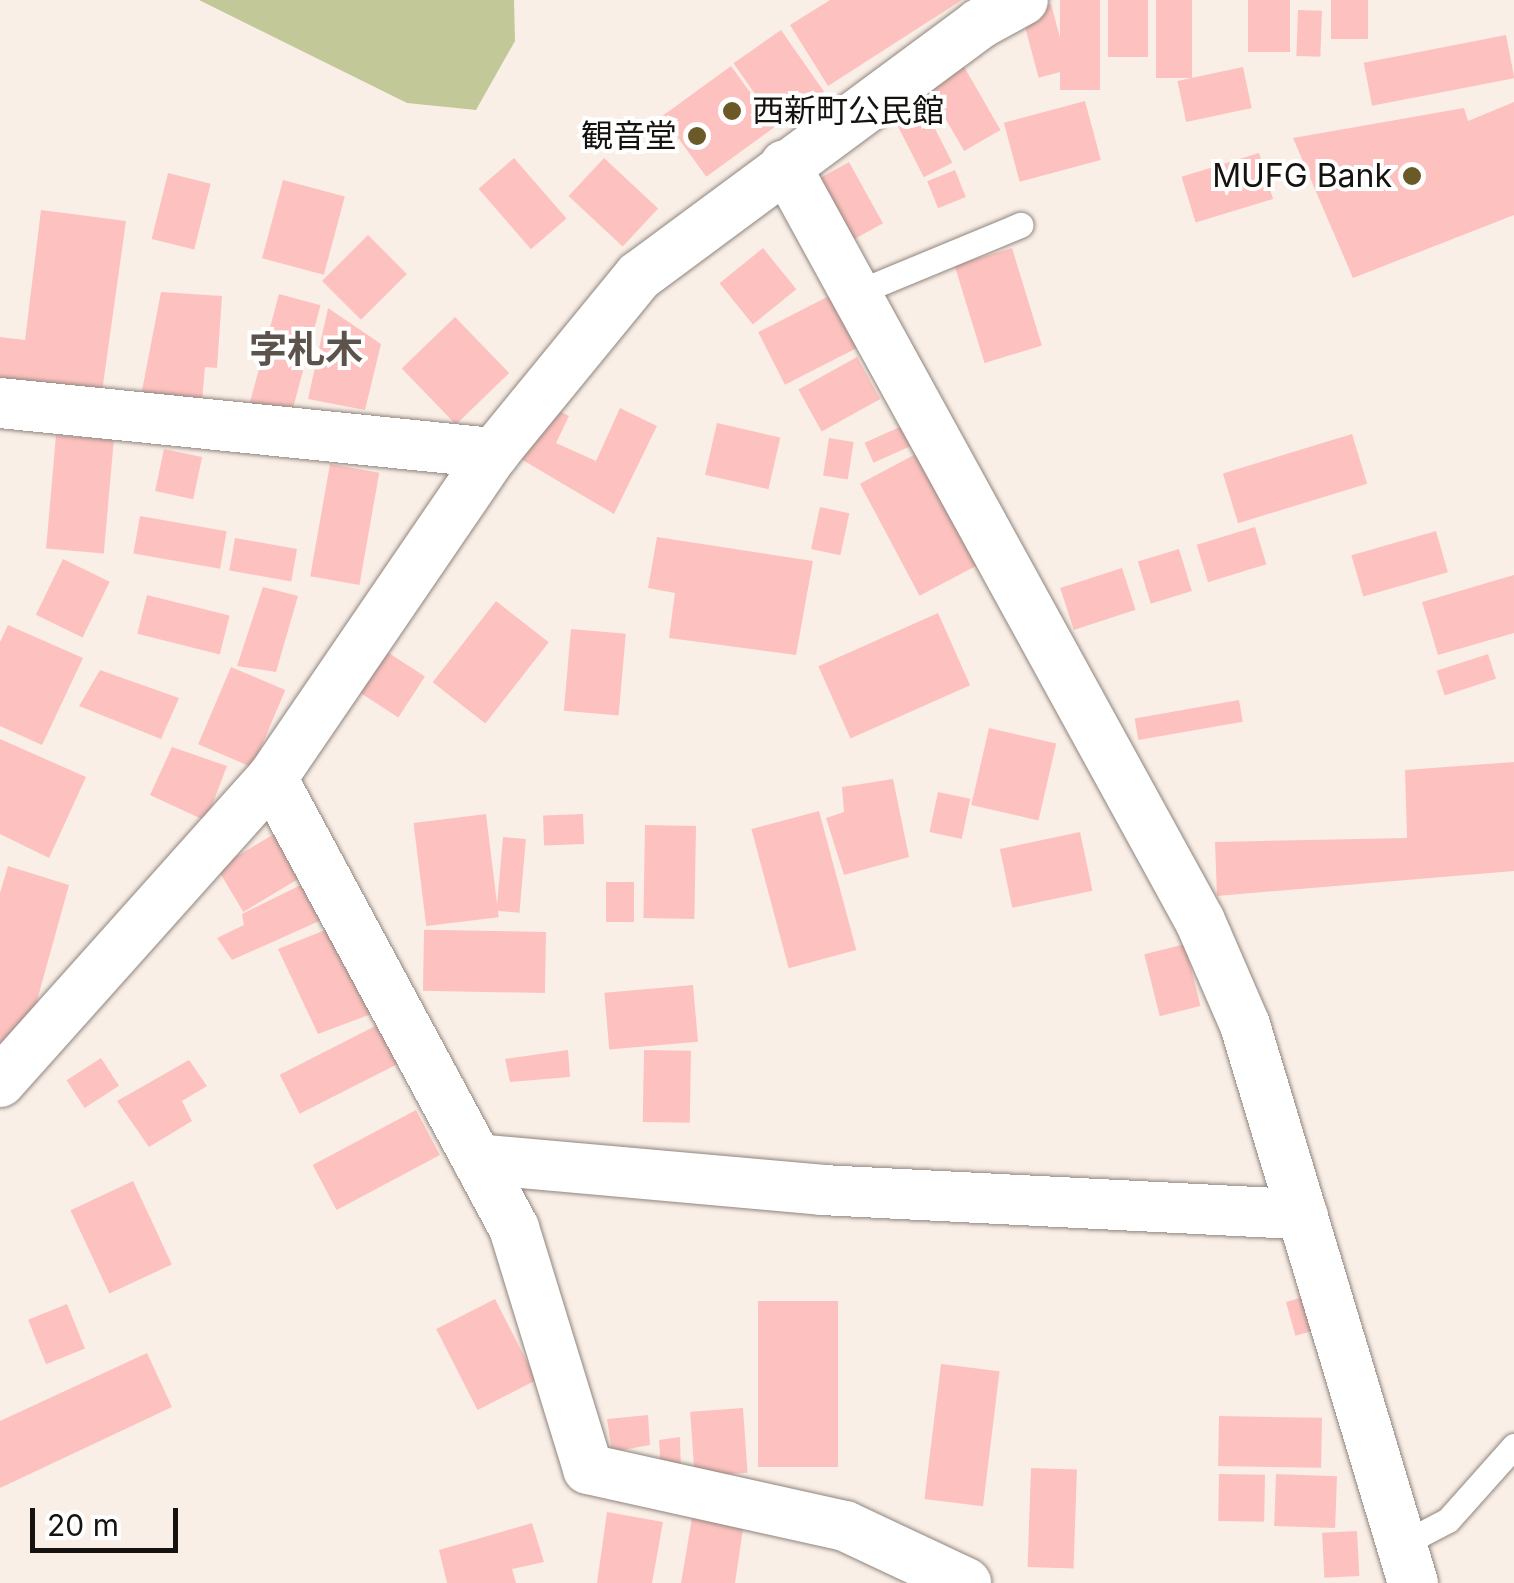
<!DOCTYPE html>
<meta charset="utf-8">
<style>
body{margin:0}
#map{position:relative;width:1514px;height:1583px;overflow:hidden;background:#faefe7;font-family:Inter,"Noto Sans JP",sans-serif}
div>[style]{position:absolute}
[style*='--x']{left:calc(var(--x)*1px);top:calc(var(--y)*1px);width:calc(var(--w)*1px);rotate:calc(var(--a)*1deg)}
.green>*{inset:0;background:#c3c899}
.building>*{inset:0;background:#fdc2bf;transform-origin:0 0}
.roads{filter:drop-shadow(0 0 2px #8f857e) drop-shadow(0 0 2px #8f857e)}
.service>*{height:25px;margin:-12.5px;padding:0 12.5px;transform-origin:12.5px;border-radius:12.5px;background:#fff}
.minor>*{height:50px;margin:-25px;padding:0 25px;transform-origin:25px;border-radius:25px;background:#fff}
.dots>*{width:28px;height:28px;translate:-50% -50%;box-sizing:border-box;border:5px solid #fff;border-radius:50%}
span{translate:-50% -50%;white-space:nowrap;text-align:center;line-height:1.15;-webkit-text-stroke:8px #fff;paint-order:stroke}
.poi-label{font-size:32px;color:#15120f}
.left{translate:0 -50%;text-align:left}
.right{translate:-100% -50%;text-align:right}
.quarter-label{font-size:38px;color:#5c534d;font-weight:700}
.scale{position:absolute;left:30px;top:1508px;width:148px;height:45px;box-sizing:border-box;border:5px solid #15120f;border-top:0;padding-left:12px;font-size:30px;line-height:35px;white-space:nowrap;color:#15120f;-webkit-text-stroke:8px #fff;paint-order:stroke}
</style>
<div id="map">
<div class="green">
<i style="clip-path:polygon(199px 0,514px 0,515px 41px,476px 110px,407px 103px)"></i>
</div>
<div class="building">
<i style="clip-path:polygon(830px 0,962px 0,828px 86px,790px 25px)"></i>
<i style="left:1060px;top:0;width:40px;height:90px"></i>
<i style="left:1108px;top:0;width:40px;height:57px"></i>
<i style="left:1156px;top:0;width:36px;height:78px"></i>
<i style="left:1248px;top:0;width:42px;height:52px"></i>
<i style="left:1331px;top:0;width:37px;height:39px"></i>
<i style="left:1051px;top:4px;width:68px;height:31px;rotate:75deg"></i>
<i style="left:1298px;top:10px;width:24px;height:46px;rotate:2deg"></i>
<i style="left:781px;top:30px;width:75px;height:58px;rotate:55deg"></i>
<i style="left:1506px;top:35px;width:44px;height:145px;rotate:79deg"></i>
<i style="left:959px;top:58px;width:83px;height:42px;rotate:60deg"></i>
<i style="left:731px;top:66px;width:75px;height:85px;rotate:54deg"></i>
<i style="left:1243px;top:67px;width:42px;height:67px;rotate:78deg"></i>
<i style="left:1085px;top:101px;width:61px;height:84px;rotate:75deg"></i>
<i style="clip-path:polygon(1514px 102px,1514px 215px,1353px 278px,1293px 138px,1464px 108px,1468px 121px)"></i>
<i style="left:926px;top:111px;width:58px;height:32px;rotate:63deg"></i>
<i style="left:1259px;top:153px;width:48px;height:81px;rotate:73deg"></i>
<i style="left:514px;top:158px;width:80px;height:47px;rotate:49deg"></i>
<i style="left:604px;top:158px;width:74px;height:52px;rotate:43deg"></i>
<i style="left:849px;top:162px;width:70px;height:33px;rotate:61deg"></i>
<i style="left:955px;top:170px;width:29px;height:30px;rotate:68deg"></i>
<i style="left:168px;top:173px;width:44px;height:68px;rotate:14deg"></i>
<i style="left:283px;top:180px;width:64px;height:81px;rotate:15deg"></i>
<i style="clip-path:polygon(41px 210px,126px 221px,100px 406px,0 392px,0 337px,25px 340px)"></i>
<i style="left:368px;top:235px;width:55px;height:65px;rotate:45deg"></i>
<i style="left:763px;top:248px;width:53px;height:56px;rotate:51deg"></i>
<i style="left:1012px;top:248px;width:102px;height:60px;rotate:73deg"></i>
<i style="clip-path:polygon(161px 292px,222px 296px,217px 368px,205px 367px,201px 411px,139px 406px)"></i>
<i style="left:279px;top:294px;width:43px;height:117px;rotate:15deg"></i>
<i style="left:833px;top:294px;width:59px;height:84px;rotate:63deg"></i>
<i style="clip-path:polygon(328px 308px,381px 344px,365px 410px,308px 399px)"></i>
<i style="left:455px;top:317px;width:78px;height:74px;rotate:46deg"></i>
<i style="left:857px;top:357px;width:48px;height:67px;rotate:61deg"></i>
<i style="clip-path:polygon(551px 407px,569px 416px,556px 443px,596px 461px,620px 408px,657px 426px,614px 514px,509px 452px)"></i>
<i style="left:717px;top:423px;width:65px;height:53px;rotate:13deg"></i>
<i style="left:902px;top:426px;width:22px;height:41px;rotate:66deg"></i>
<i style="left:1352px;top:434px;width:52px;height:135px;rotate:73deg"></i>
<i style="left:56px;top:435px;width:58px;height:114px;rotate:5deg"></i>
<i style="left:829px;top:438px;width:25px;height:38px;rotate:9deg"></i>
<i style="left:927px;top:448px;width:127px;height:76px;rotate:62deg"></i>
<i style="left:164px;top:449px;width:39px;height:43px;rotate:12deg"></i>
<i style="left:330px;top:464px;width:50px;height:114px;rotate:10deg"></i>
<i style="left:820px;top:507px;width:30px;height:43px;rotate:12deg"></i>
<i style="left:140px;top:516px;width:88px;height:38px;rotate:10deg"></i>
<i style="left:1255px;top:527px;width:39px;height:61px;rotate:73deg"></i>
<i style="left:1436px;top:531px;width:43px;height:88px;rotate:74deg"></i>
<i style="clip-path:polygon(657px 537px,813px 561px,796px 655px,669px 638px,675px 593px,648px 588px)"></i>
<i style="left:235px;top:538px;width:63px;height:33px;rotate:10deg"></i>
<i style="left:1179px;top:549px;width:44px;height:43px;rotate:73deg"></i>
<i style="left:63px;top:559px;width:52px;height:62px;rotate:26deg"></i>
<i style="left:1122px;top:568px;width:44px;height:65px;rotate:72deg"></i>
<i style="clip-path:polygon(1514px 575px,1514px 633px,1438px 655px,1422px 602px)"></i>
<i style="clip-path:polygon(263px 587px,298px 596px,276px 672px,237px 666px)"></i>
<i style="left:147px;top:595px;width:85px;height:40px;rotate:14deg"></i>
<i style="left:496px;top:601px;width:67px;height:103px;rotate:38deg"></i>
<i style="left:938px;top:613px;width:79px;height:131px;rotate:66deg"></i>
<i style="clip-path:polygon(8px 625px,83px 658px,42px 745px,0 726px,0 642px)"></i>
<i style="left:571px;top:629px;width:55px;height:82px;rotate:5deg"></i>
<i style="left:378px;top:646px;width:56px;height:49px;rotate:33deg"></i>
<i style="left:1488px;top:654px;width:26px;height:54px;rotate:72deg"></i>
<i style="left:231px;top:667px;width:59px;height:84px;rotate:23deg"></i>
<i style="clip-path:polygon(100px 670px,179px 698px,161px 739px,79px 706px)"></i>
<i style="left:1239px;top:700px;width:22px;height:106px;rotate:80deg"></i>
<i style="left:989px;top:728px;width:69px;height:79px;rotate:13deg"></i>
<i style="clip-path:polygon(0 739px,86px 777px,49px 858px,0 834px)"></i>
<i style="clip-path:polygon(172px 747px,227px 766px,206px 821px,150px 795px)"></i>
<i style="clip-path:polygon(1514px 762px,1514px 871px,1217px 896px,1215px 842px,1407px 838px,1405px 770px)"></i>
<i style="clip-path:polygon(893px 779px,909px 857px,844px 875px,826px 818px,844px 812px,842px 787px)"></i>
<i style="left:938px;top:792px;width:33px;height:41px;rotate:12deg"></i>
<i style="left:819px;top:811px;width:144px;height:70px;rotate:75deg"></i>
<i style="left:486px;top:814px;width:104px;height:73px;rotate:83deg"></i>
<i style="left:583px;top:814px;width:30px;height:40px;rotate:88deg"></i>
<i style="left:696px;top:826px;width:93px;height:51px;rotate:91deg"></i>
<i style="left:284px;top:828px;width:51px;height:78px;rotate:59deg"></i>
<i style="left:1080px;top:832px;width:60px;height:82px;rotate:78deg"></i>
<i style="left:503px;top:837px;width:23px;height:74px;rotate:5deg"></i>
<i style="clip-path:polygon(8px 866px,69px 885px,30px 1026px,0 1064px,0 893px)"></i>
<i style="clip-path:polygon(311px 880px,326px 918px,232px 960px,217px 938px,244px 925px,242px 914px)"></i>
<i style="left:606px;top:882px;width:28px;height:40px"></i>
<i style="clip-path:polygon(335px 926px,379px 1011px,318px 1034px,278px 949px)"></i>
<i style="left:546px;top:932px;width:61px;height:122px;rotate:91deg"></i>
<i style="left:1185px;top:944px;width:64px;height:42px;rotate:76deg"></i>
<i style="left:693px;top:985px;width:57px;height:89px;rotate:85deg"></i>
<i style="left:383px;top:1022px;width:44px;height:116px;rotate:63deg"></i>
<i style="clip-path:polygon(568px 1050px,570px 1077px,510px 1082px,505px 1059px)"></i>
<i style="left:644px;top:1050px;width:47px;height:72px;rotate:1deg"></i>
<i style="left:101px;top:1058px;width:33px;height:41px;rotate:57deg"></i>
<i style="clip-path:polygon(189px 1060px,207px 1086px,182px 1101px,192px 1121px,149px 1147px,117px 1101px)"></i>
<i style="left:416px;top:1110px;width:51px;height:117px;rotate:62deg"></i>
<i style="left:133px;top:1181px;width:92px;height:69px;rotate:65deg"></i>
<i style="left:1307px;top:1296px;width:35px;height:22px;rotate:74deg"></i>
<i style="left:495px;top:1299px;width:91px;height:66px;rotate:63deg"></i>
<i style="left:758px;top:1301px;width:80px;height:166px"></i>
<i style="left:67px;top:1304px;width:48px;height:42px;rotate:68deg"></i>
<i style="clip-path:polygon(147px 1353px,172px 1407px,0 1488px,0 1421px)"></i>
<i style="left:941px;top:1364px;width:59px;height:136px;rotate:7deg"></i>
<i style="left:743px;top:1408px;width:65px;height:53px;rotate:86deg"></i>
<i style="clip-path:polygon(648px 1415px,650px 1445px,612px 1452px,607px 1419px)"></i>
<i style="left:1219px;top:1416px;width:103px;height:50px;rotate:1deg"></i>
<i style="clip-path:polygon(680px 1437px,681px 1474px,661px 1473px,659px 1440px)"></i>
<i style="left:1031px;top:1468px;width:46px;height:99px;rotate:2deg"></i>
<i style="left:1219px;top:1474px;width:46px;height:47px;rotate:1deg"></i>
<i style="left:1276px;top:1474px;width:61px;height:52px;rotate:2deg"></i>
<i style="clip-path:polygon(607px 1512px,663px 1522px,652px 1583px,597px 1583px)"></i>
<i style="clip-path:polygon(692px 1518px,743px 1529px,735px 1583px,681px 1583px)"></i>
<i style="clip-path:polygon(532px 1523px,544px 1562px,512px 1569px,516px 1583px,447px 1583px,439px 1550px)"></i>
<i style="left:1357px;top:1531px;width:45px;height:35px;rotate:87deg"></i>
</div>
<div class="roads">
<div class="service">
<i style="--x:856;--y:293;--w:178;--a:-22.5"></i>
<i style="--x:1406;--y:1542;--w:47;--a:-27.6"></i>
<i style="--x:1448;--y:1520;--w:99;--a:-48.3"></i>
</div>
<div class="minor">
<i style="--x:785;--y:165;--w:862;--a:61.24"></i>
<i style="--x:1200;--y:921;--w:113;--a:66.6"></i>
<i style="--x:1245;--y:1025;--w:583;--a:73.24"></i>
<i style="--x:0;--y:403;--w:497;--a:5.8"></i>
<i style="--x:494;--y:453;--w:229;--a:-50.7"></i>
<i style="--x:639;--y:276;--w:423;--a:-36.5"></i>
<i style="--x:979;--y:24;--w:50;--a:-28.6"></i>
<i style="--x:272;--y:778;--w:511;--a:61.73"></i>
<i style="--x:514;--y:1228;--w:252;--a:72.9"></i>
<i style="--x:588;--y:1469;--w:263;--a:12.5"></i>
<i style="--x:845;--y:1526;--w:134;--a:25.2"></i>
<i style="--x:0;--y:1082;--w:408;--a:-48.2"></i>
<i style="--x:272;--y:778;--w:394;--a:-55.7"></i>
<i style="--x:477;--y:1159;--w:346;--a:5.1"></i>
<i style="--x:822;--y:1190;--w:481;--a:2.9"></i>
</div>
</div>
<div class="dots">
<i style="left:732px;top:111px;background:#6b5927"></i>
<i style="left:697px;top:136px;background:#6b5927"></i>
<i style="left:1412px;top:176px;background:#6b5927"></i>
</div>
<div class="poi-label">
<span class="left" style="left:752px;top:111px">西新町公民館</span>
<span class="right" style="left:677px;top:136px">観音堂</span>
<span class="right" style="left:1392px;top:176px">MUFG Bank</span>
</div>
<div class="quarter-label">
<span style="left:306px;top:350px">字札木</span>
</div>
<div class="scale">20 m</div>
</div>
